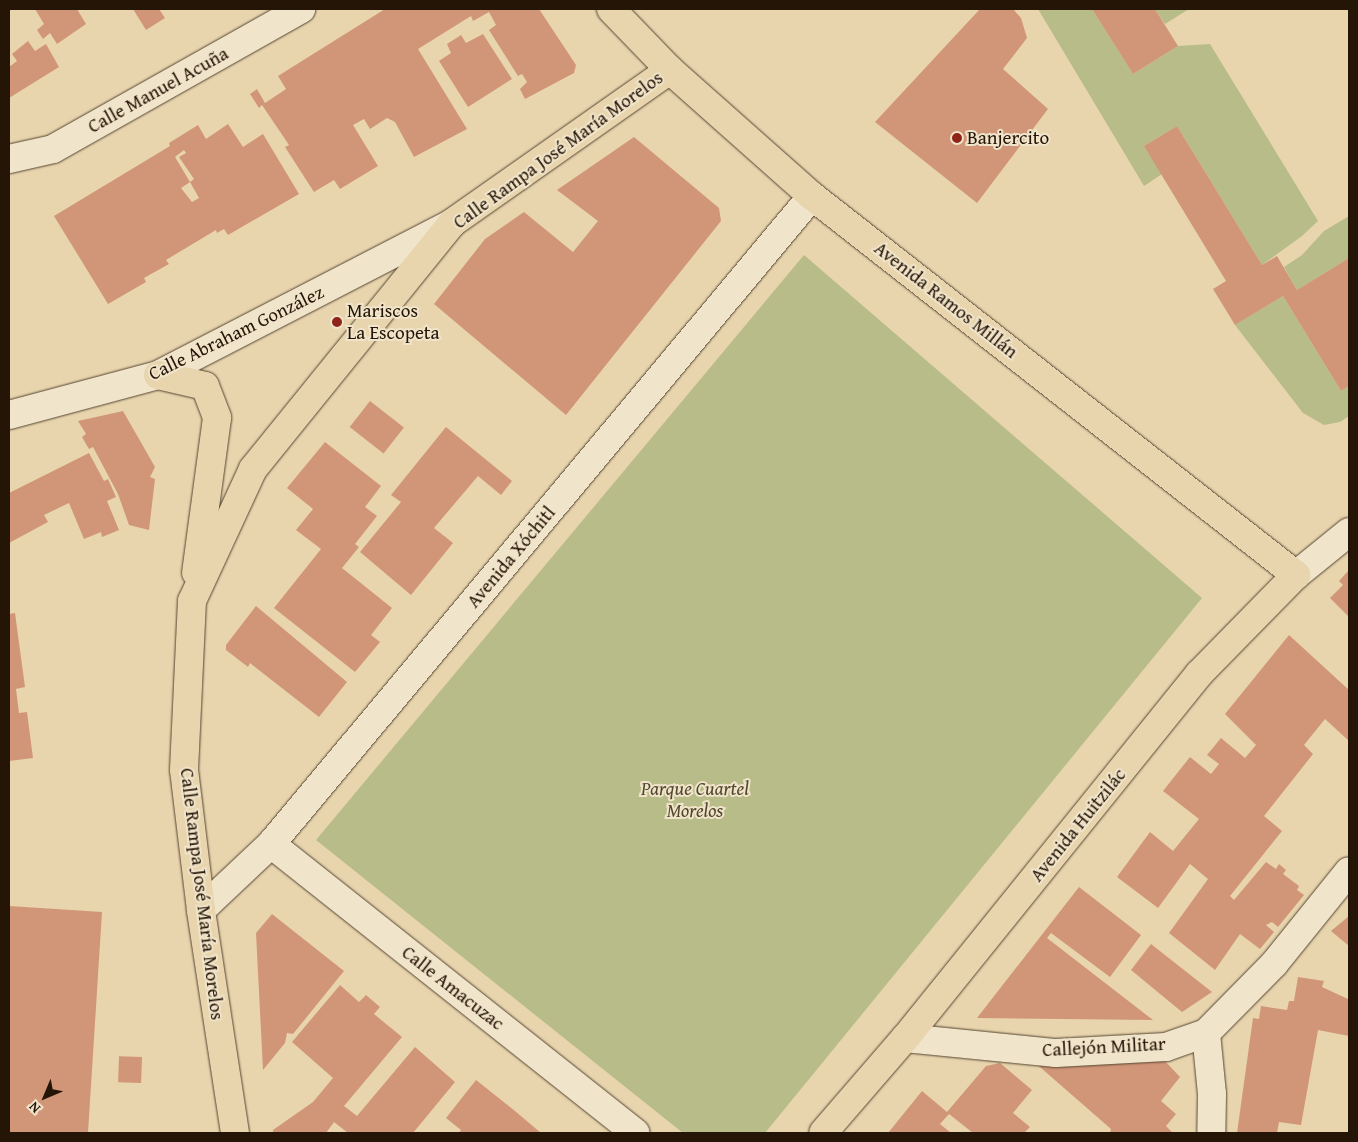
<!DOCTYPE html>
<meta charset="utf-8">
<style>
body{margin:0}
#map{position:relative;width:1358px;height:1142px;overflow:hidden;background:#e8d5ae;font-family:"Gentium Book Plus",serif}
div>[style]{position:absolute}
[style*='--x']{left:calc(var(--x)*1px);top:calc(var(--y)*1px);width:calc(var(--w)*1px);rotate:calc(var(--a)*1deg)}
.green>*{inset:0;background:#b8bc89}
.building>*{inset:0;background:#d19677;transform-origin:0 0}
.roads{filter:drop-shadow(0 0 1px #564531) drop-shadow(0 0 1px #564531)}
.minor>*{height:28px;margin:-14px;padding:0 14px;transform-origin:14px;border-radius:14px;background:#f0e4ca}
.major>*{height:28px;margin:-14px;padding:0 14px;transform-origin:14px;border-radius:14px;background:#e8d5ae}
.dots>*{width:14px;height:14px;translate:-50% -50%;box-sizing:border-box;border:2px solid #f0e4ca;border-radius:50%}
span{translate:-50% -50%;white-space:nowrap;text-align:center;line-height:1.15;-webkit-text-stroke:4px #f0e4ca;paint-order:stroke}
.street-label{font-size:19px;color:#251507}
.poi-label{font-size:19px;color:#251507}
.left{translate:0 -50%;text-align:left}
.park-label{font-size:19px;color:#51472e;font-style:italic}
.frame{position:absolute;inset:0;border:10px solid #251507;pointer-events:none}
.north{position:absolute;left:20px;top:1072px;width:50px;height:50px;-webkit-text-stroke:4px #f0e4ca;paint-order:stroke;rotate:225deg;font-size:14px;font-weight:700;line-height:20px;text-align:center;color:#251507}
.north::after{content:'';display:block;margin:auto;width:18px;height:22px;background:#251507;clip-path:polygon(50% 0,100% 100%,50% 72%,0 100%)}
</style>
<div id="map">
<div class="green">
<i style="clip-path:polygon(1038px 9px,1092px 9px,1133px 74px,1178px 46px,1210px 44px,1318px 221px,1302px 236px,1262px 265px,1177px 126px,1144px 146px,1162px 174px,1144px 186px)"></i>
<i style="clip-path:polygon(1155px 9px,1189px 9px,1165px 24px)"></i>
<i style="clip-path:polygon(1349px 216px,1349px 258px,1297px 290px,1284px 267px,1302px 255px,1324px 231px)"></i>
<i style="clip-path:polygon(804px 255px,1202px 598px,765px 1133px,683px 1133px,316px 840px)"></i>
<i style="clip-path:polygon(1283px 296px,1341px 391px,1349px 386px,1349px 416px,1340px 422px,1324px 425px,1303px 413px,1235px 325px)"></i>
</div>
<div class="building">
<i style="clip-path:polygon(35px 9px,77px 9px,86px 24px,57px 44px,50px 33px,43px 39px,37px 30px,44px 24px)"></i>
<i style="clip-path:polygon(133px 9px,159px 9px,165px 18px,146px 30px)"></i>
<i style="clip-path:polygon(385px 9px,539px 9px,576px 65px,574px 73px,525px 99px,520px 89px,527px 82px,522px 74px,518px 76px,489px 30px,496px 25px,489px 12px,473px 21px,471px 16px,418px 49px,467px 129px,414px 157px,395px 122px,387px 118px,370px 129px,364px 119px,353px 125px,378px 166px,340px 189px,334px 180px,314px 192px,285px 147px,289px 145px,262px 105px,259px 108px,250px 94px,257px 89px,265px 103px,286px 89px,278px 76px)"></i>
<i style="clip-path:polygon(980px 9px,1013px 9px,1021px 18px,1027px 38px,1003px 69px,1048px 109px,977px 203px,875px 122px)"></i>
<i style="clip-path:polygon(1092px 9px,1155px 9px,1178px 46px,1133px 74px)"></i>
<i style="clip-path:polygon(483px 34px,512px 79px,468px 107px,439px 61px,451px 53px,447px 44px,461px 35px,466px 43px)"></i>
<i style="clip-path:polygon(28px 41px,35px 51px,46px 44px,59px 67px,9px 98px,9px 67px,17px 61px,12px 54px)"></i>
<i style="clip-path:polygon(evenodd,228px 124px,243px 147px,263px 134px,299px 194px,228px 235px,224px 229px,217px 233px,216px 230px,166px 260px,169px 264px,144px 278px,146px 282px,108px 304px,54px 216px,170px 146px,169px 143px,198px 125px,206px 139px,228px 124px,184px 150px,186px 153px,179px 157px,194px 179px,190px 182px,199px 198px,192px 202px,181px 188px,190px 182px,175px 157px,184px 150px)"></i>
<i style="clip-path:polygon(1177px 126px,1262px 265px,1277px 256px,1297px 290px,1349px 258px,1349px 386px,1341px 391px,1283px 296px,1235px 325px,1213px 289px,1226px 281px,1144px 146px)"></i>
<i style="clip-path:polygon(634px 137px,719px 208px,721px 221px,566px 415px,434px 304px,485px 239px,524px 212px,573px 252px,598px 221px,557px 190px)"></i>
<i style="left:370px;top:401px;width:43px;height:33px;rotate:38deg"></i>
<i style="clip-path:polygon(123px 411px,155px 467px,150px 477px,155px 479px,149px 530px,129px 525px,118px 494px,93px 447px,89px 449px,82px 437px,86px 434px,78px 421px)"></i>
<i style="clip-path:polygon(446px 427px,512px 481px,501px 495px,478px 476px,434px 528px,453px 543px,411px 595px,360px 552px,401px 502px,391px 495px)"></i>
<i style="clip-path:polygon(325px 442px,381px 486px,365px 507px,377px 516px,355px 544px,359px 547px,342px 568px,392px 608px,371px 635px,380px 642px,355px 672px,274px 608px,321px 549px,296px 530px,313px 509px,287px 488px)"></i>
<i style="clip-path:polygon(89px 453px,104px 481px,108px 479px,116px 497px,107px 501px,119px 530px,102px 537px,101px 532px,84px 539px,69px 503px,44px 515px,48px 522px,9px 543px,9px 493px)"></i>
<i style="clip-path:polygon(1349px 570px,1349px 617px,1330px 598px,1343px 585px,1339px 581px)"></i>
<i style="clip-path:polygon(256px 606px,347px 682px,319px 717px,250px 663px,248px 667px,226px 650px,226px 645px)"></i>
<i style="clip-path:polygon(15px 613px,25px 687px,16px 689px,19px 713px,27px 712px,33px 758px,9px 761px,9px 614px)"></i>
<i style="clip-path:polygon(1289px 635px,1349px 690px,1349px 741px,1325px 719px,1304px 745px,1313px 754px,1264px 816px,1282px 831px,1230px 896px,1234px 900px,1266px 862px,1276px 869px,1279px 864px,1286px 870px,1283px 874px,1299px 886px,1297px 890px,1304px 895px,1278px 927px,1272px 922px,1266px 925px,1274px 932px,1260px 949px,1240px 934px,1215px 970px,1169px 933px,1208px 879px,1190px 864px,1158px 908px,1117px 877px,1150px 832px,1173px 851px,1199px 819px,1163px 791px,1190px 757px,1211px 774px,1219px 764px,1207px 755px,1221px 738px,1245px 758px,1256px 745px,1225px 714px)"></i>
<i style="clip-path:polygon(1079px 887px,1141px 935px,1110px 977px,1051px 933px,1047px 938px,1153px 1020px,977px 1018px)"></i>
<i style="clip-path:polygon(9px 906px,102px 912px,88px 1133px,9px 1133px)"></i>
<i style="clip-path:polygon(272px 914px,344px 971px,293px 1034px,287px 1033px,285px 1043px,263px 1070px,256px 933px)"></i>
<i style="clip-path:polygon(1349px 916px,1349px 946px,1331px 931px)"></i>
<i style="clip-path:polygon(1151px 944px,1212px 992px,1182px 1012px,1131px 970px)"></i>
<i style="clip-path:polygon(1298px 977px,1324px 981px,1322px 987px,1348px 999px,1349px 1036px,1318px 1030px,1301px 1125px,1279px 1122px,1277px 1133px,1237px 1133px,1253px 1018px,1259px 1019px,1261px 1006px,1287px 1010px,1289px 1001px,1294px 1001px)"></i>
<i style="clip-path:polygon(340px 985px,359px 1002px,366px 995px,380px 1007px,374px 1014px,402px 1037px,344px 1106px,357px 1116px,415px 1047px,455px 1082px,413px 1133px,348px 1133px,334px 1122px,326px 1133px,273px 1133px,273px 1130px,313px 1102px,333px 1078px,292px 1042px)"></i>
<i style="clip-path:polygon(1025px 1054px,1164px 1060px,1180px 1077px,1161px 1101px,1176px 1114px,1166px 1126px,1173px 1133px,1110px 1133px,1111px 1129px)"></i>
<i style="left:142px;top:1057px;width:26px;height:23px;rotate:92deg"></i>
<i style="clip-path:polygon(1000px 1063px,1032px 1090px,1013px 1113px,1030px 1127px,1024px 1133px,973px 1133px,949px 1114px,940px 1124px,951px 1133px,888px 1133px,922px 1091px,947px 1112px,986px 1066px)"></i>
<i style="clip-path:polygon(476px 1080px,515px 1111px,541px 1133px,459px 1133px,461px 1130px,446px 1118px)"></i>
</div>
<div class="roads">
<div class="minor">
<i style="--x:9;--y:159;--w:45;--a:-12.8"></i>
<i style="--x:53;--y:149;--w:285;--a:-29.4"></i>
<i style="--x:9;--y:415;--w:154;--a:-15"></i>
<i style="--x:158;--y:375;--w:331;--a:-27.3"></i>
<i style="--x:1296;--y:575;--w:68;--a:-39.1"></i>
<i style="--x:271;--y:844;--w:465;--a:38.4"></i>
<i style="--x:201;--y:910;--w:96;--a:-43.3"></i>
<i style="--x:271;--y:844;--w:844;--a:-50.14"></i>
<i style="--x:1206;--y:1033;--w:61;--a:84.4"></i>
<i style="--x:1212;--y:1094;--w:39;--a:91"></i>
<i style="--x:905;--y:1038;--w:152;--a:5.7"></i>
<i style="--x:1056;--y:1053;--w:110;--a:-3.1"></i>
<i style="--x:1166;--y:1047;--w:42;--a:-19.3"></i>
<i style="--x:1206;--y:1033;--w:97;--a:-45.4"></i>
<i style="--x:1274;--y:964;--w:119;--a:-51.1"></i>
</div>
<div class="major">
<i style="--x:611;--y:9;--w:85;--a:46"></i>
<i style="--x:670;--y:70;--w:190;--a:41.6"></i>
<i style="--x:812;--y:196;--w:615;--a:38.06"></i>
<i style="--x:1296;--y:575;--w:139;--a:134.4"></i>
<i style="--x:1199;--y:674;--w:468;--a:128.9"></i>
<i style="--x:905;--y:1038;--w:125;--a:130.8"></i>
<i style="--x:158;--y:375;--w:48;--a:13.2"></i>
<i style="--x:205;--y:386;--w:34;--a:69"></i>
<i style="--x:217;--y:418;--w:156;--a:97.7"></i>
<i style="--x:235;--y:1133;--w:226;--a:-98.7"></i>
<i style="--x:201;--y:910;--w:141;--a:-96.9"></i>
<i style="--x:184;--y:770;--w:169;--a:-87.3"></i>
<i style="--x:192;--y:601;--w:145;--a:-65.2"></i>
<i style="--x:253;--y:469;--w:316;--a:-51"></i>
<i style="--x:452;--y:223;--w:266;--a:-35.1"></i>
</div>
</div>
<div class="dots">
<i style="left:957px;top:138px;background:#8f2418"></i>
<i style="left:337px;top:322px;background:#8f2418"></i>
</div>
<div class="street-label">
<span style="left:158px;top:90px;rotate:-29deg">Calle Manuel Acuña</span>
<span style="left:558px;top:150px;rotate:-36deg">Calle Rampa José María Morelos</span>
<span style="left:946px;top:300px;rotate:38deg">Avenida Ramos Millán</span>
<span style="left:236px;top:333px;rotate:-26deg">Calle Abraham González</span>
<span style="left:511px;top:557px;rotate:-50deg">Avenida Xóchitl</span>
<span style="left:1078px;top:825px;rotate:-51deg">Avenida Huitzilác</span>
<span style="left:202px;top:894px;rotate:83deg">Calle Rampa José María Morelos</span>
<span style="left:453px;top:988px;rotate:38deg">Calle Amacuzac</span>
<span style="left:1104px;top:1047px;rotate:-3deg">Callejón Militar</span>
</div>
<div class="poi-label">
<span class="left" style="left:967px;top:138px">Banjercito</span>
<span class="left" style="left:347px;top:322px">Mariscos<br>La Escopeta</span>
</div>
<div class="park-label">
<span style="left:695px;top:800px">Parque Cuartel<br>Morelos</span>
</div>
<div class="frame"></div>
<div class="north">N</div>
</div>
